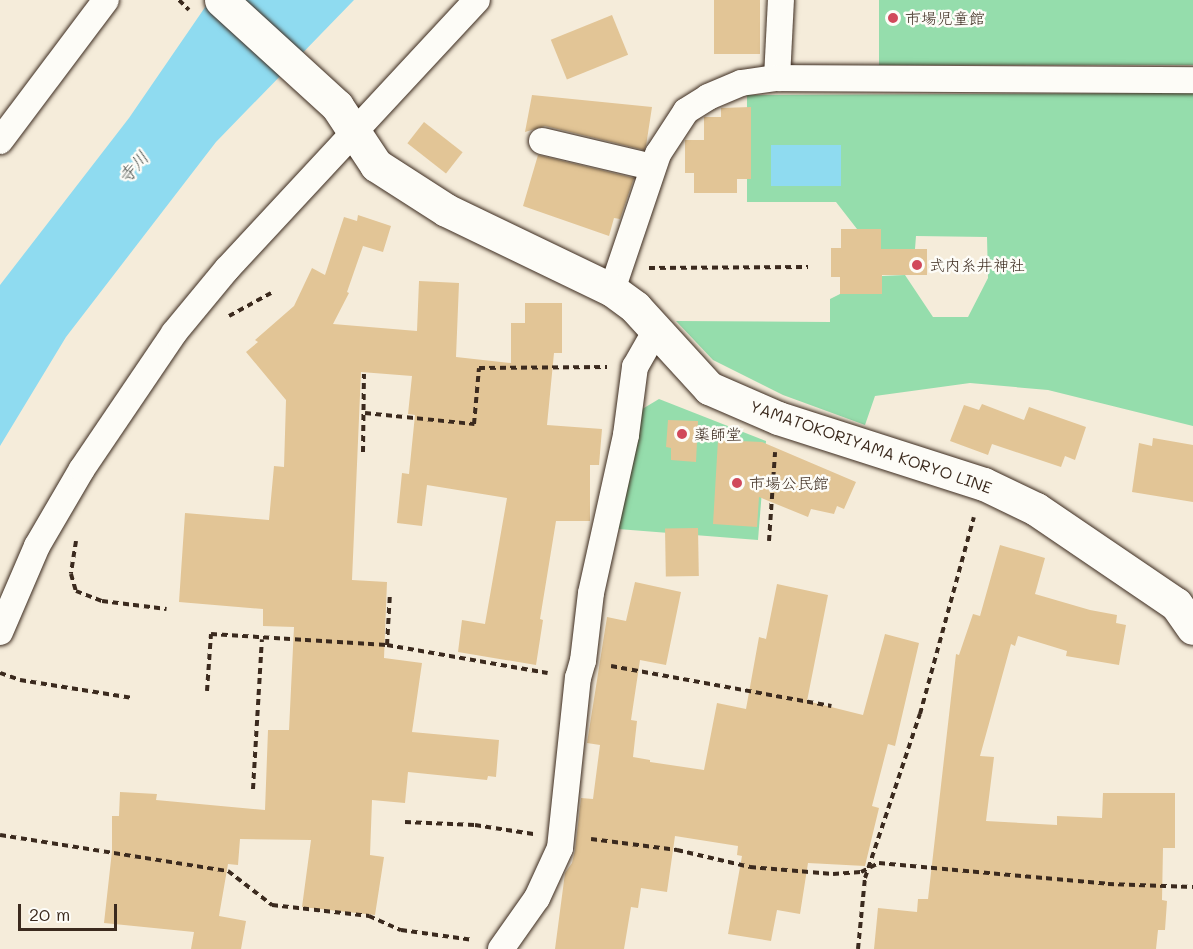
<!DOCTYPE html>
<meta charset="utf-8">
<style>
body{margin:0}
#map{position:relative;width:1193px;height:949px;overflow:hidden;background:#f5ecda;font-family:Mali,"Klee One",sans-serif}
div>[style]{position:absolute}
[style*='--x']{left:calc(var(--x)*1px);top:calc(var(--y)*1px);width:calc(var(--w)*1px);rotate:calc(var(--a)*1deg)}
.green>*{inset:0;background:#95ddac;transform-origin:0 0}
.water>*{inset:0;background:#8fdbf0;transform-origin:0 0}
.building>*{inset:0;background:#e2c596;transform-origin:0 0}
.path>*{height:4px;margin-top:-2px;transform-origin:0;background:repeating-linear-gradient(90deg,#3b2a1e 0 6px,transparent 0 10.5px)}
.roads{filter:drop-shadow(0 0 2px #3b2a1e) drop-shadow(0 0 2px #3b2a1e)}
.street>*{height:26px;margin:-13px;padding:0 13px;transform-origin:13px;border-radius:13px;background:#fdfcf7}
.secondary>*{height:33px;margin:-16.5px;padding:0 16.5px;transform-origin:16.5px;border-radius:16.5px;background:#fdfcf7}
.dots>*{width:16px;height:16px;translate:-50% -50%;box-sizing:border-box;border:3px solid #fdfcf7;border-radius:50%}
span{translate:-50% -50%;white-space:nowrap;text-align:center;line-height:1.15;-webkit-text-stroke:5px #fdfcf7;paint-order:stroke}
.poi-label{font-size:16px;color:#3b2a1e}
.left{translate:0 -50%;text-align:left}
.street-label{font-size:16px;color:#3b2a1e}
.water-label{font-size:18px;color:#505652;font-style:italic}
.scale{position:absolute;left:18px;top:904px;width:99px;height:27px;box-sizing:border-box;border:3px solid #3b2a1e;border-top:0;padding-left:8px;font-size:18px;line-height:21px;white-space:nowrap;color:#3b2a1e;-webkit-text-stroke:4px #fdfcf7;paint-order:stroke}
</style>
<div id="map">
<div class="green">
<i style="left:879px;top:0;width:314px;height:65px"></i>
<i style="clip-path:polygon(1193px 93px,1193px 426px,1048px 390px,970px 383px,875px 396px,865px 425px,783px 395px,713px 360px,676px 321px,830px 322px,830px 299px,840px 294px,882px 294px,882px 276px,905px 275px,933px 317px,968px 317px,988px 278px,987px 237px,916px 236px,915px 249px,881px 249px,881px 229px,857px 229px,836px 202px,747px 202px,747px 95px)"></i>
<i style="clip-path:polygon(659px 399px,766px 441px,758px 540px,618px 529px,634px 414px)"></i>
</div>
<div class="water">
<i style="clip-path:polygon(210px 0,354px 0,216px 142px,66px 337px,0 446px,0 285px,129px 118px)"></i>
<i style="left:841px;top:145px;width:41px;height:70px;rotate:90deg"></i>
</div>
<div class="building">
<i style="left:714px;top:0;width:46px;height:54px"></i>
<i style="left:612px;top:15px;width:43px;height:66px;rotate:68deg"></i>
<i style="clip-path:polygon(532px 95px,652px 107px,646px 146px,644px 150px,545px 126px,525px 132px)"></i>
<i style="clip-path:polygon(751px 107px,751px 179px,737px 179px,737px 193px,694px 193px,694px 173px,685px 173px,685px 140px,704px 140px,704px 117px,721px 117px,721px 108px)"></i>
<i style="left:424px;top:122px;width:49px;height:27px;rotate:38deg"></i>
<i style="clip-path:polygon(538px 155px,634px 178px,620px 219px,614px 218px,609px 236px,523px 206px)"></i>
<i style="clip-path:polygon(358px 215px,391px 226px,383px 252px,363px 246px,347px 292px,349px 293px,333px 324px,417px 331px,419px 281px,459px 283px,456px 357px,511px 363px,511px 323px,525px 323px,525px 303px,562px 303px,562px 353px,554px 353px,547px 425px,602px 429px,599px 465px,590px 465px,590px 521px,556px 521px,540px 619px,543px 620px,536px 665px,458px 652px,462px 620px,485px 624px,507px 498px,427px 485px,422px 526px,397px 523px,402px 473px,409px 474px,415px 415px,408px 414px,412px 376px,361px 372px,352px 580px,387px 582px,384px 658px,422px 663px,412px 732px,499px 740px,496px 777px,488px 776px,487px 780px,408px 772px,405px 803px,372px 800px,370px 855px,384px 857px,375px 915px,302px 907px,311px 840px,240px 839px,238px 865px,228px 864px,219px 916px,246px 921px,241px 949px,191px 949px,194px 932px,104px 923px,112px 851px,112px 816px,119px 816px,120px 792px,157px 794px,156px 800px,265px 810px,268px 730px,289px 730px,294px 627px,263px 626px,263px 609px,179px 602px,185px 513px,269px 520px,274px 466px,284px 467px,286px 400px,246px 352px,258px 342px,255px 340px,294px 306px,312px 268px,325px 275px,344px 217px,357px 221px)"></i>
<i style="clip-path:polygon(841px 229px,881px 229px,881px 249px,927px 249px,927px 275px,882px 275px,882px 294px,840px 294px,840px 277px,831px 277px,831px 248px,841px 248px)"></i>
<i style="clip-path:polygon(982px 404px,1024px 420px,1029px 407px,1086px 427px,1075px 460px,1065px 456px,1061px 467px,992px 444px,988px 455px,950px 441px,964px 405px,979px 410px)"></i>
<i style="clip-path:polygon(668px 420px,698px 421px,696px 462px,671px 460px,671px 448px,666px 447px)"></i>
<i style="clip-path:polygon(1153px 438px,1193px 445px,1193px 502px,1132px 492px,1139px 443px,1152px 446px)"></i>
<i style="clip-path:polygon(718px 440px,762px 442px,856px 482px,844px 509px,837px 506px,834px 514px,811px 509px,808px 517px,759px 497px,757px 527px,713px 524px)"></i>
<i style="left:698px;top:528px;width:48px;height:33px;rotate:89deg"></i>
<i style="clip-path:polygon(1000px 545px,1045px 558px,1035px 594px,1090px 610px,1117px 615px,1116px 623px,1126px 625px,1119px 665px,1066px 656px,1067px 651px,1018px 636px,1015px 646px,1011px 644px,980px 756px,994px 757px,986px 821px,1057px 825px,1057px 816px,1102px 818px,1103px 793px,1175px 793px,1175px 848px,1163px 848px,1162px 900px,1167px 901px,1165px 930px,1158px 930px,1156px 949px,874px 949px,878px 908px,917px 912px,918px 899px,928px 899px,956px 654px,959px 655px,973px 614px,980px 616px)"></i>
<i style="clip-path:polygon(635px 582px,681px 592px,666px 665px,640px 660px,631px 720px,637px 721px,633px 757px,650px 760px,650px 762px,704px 770px,717px 703px,746px 709px,759px 637px,766px 639px,777px 584px,828px 595px,807px 701px,863px 715px,885px 634px,919px 643px,895px 746px,888px 744px,872px 806px,879px 808px,865px 866px,808px 863px,800px 914px,777px 910px,771px 941px,728px 934px,742px 856px,737px 855px,738px 846px,675px 836px,667px 892px,641px 888px,638px 908px,631px 907px,624px 949px,555px 949px,565px 873px,572px 863px,575px 850px,581px 798px,593px 799px,600px 745px,587px 743px,607px 617px,626px 621px)"></i>
</div>
<div class="path">
<i style="--x:179;--y:0;--w:14;--a:45"></i>
<i style="--x:649;--y:268;--w:159;--a:-0.4"></i>
<i style="--x:229;--y:316;--w:48;--a:-28.7"></i>
<i style="--x:365;--y:413;--w:110;--a:5.8"></i>
<i style="--x:474;--y:424;--w:56;--a:-84.9"></i>
<i style="--x:479;--y:368;--w:128;--a:-0.4"></i>
<i style="--x:363;--y:452;--w:78;--a:-89.3"></i>
<i style="--x:76;--y:541;--w:33;--a:99"></i>
<i style="--x:71;--y:574;--w:18;--a:74"></i>
<i style="--x:76;--y:591;--w:28;--a:21"></i>
<i style="--x:102;--y:601;--w:65;--a:7"></i>
<i style="--x:769;--y:541;--w:89;--a:-86.1"></i>
<i style="--x:387;--y:645;--w:52;--a:-86.7"></i>
<i style="--x:611;--y:666;--w:224;--a:10.3"></i>
<i style="--x:0;--y:673;--w:21;--a:19"></i>
<i style="--x:20;--y:680;--w:114;--a:9.1"></i>
<i style="--x:207;--y:691;--w:57;--a:-86"></i>
<i style="--x:211;--y:634;--w:176;--a:3.6"></i>
<i style="--x:387;--y:645;--w:163;--a:9.9"></i>
<i style="--x:253;--y:789;--w:150;--a:-86.6"></i>
<i style="--x:405;--y:822;--w:70;--a:2.5"></i>
<i style="--x:475;--y:825;--w:59;--a:8.8"></i>
<i style="--x:0;--y:835;--w:231;--a:9"></i>
<i style="--x:228;--y:871;--w:56;--a:37.7"></i>
<i style="--x:272;--y:905;--w:98;--a:6.5"></i>
<i style="--x:369;--y:916;--w:35;--a:24"></i>
<i style="--x:401;--y:930;--w:73;--a:7.9"></i>
<i style="--x:591;--y:839;--w:87;--a:7.3"></i>
<i style="--x:677;--y:850;--w:75;--a:13.1"></i>
<i style="--x:750;--y:867;--w:83;--a:4.8"></i>
<i style="--x:833;--y:874;--w:28;--a:-4"></i>
<i style="--x:861;--y:872;--w:20;--a:-27"></i>
<i style="--x:879;--y:863;--w:230;--a:5.2"></i>
<i style="--x:1108;--y:884;--w:85;--a:2"></i>
<i style="--x:858;--y:949;--w:71;--a:-84.4"></i>
<i style="--x:865;--y:878;--w:173;--a:-71.5"></i>
<i style="--x:920;--y:714;--w:204;--a:-74.7"></i>
</div>
<div class="roads">
<div class="street">
<i style="--x:777;--y:78;--w:78;--a:-87.1"></i>
<i style="--x:0;--y:141;--w:176;--a:-53.1"></i>
<i style="--x:542;--y:141;--w:113;--a:13.3"></i>
<i style="--x:612;--y:290;--w:144;--a:-71.3"></i>
<i style="--x:658;--y:154;--w:51;--a:-56.9"></i>
<i style="--x:686;--y:111;--w:26;--a:-32"></i>
<i style="--x:708;--y:97;--w:36;--a:-23"></i>
<i style="--x:741;--y:83;--w:36;--a:-8"></i>
<i style="--x:777;--y:78;--w:416;--a:0.3"></i>
<i style="--x:0;--y:632;--w:94;--a:-66.7"></i>
<i style="--x:37;--y:546;--w:89;--a:-59.7"></i>
<i style="--x:82;--y:469;--w:164;--a:-55.9"></i>
<i style="--x:174;--y:333;--w:83;--a:-50.4"></i>
<i style="--x:227;--y:269;--w:367;--a:-47.1"></i>
<i style="--x:501;--y:949;--w:62;--a:-54.8"></i>
<i style="--x:537;--y:898;--w:55;--a:-65.3"></i>
<i style="--x:560;--y:848;--w:171;--a:-84"></i>
<i style="--x:578;--y:678;--w:18;--a:-74"></i>
<i style="--x:583;--y:661;--w:68;--a:-83.3"></i>
<i style="--x:591;--y:593;--w:162;--a:-77.5"></i>
<i style="--x:626;--y:435;--w:69;--a:-82.5"></i>
<i style="--x:635;--y:367;--w:43;--a:-60.4"></i>
</div>
<div class="secondary">
<i style="--x:221;--y:0;--w:157;--a:42.4"></i>
<i style="--x:337;--y:106;--w:71;--a:56.5"></i>
<i style="--x:376;--y:165;--w:83;--a:32.7"></i>
<i style="--x:446;--y:210;--w:184;--a:25.7"></i>
<i style="--x:612;--y:290;--w:29;--a:36"></i>
<i style="--x:635;--y:307;--w:110;--a:47.6"></i>
<i style="--x:709;--y:388;--w:75;--a:23.5"></i>
<i style="--x:778;--y:418;--w:216;--a:17.8"></i>
<i style="--x:984;--y:484;--w:58;--a:25.7"></i>
<i style="--x:1036;--y:509;--w:169;--a:34.2"></i>
<i style="--x:1176;--y:604;--w:29;--a:55"></i>
</div>
</div>
<div class="dots">
<i style="left:893px;top:18px;background:#d1495b"></i>
<i style="left:917px;top:265px;background:#d1495b"></i>
<i style="left:682px;top:434px;background:#d1495b"></i>
<i style="left:737px;top:483px;background:#d1495b"></i>
</div>
<div class="poi-label">
<span class="left" style="left:905px;top:18px">市場児童館</span>
<span class="left" style="left:929px;top:265px">式内糸井神社</span>
<span class="left" style="left:694px;top:434px">薬師堂</span>
<span class="left" style="left:749px;top:483px">市場公民館</span>
</div>
<div class="street-label">
<span style="left:871px;top:447px;rotate:19deg">YAMATOKORIYAMA KORYO LINE</span>
</div>
<div class="water-label">
<span style="left:133px;top:167px;rotate:-49deg">寺川</span>
</div>
<div class="scale">20 m</div>
</div>
